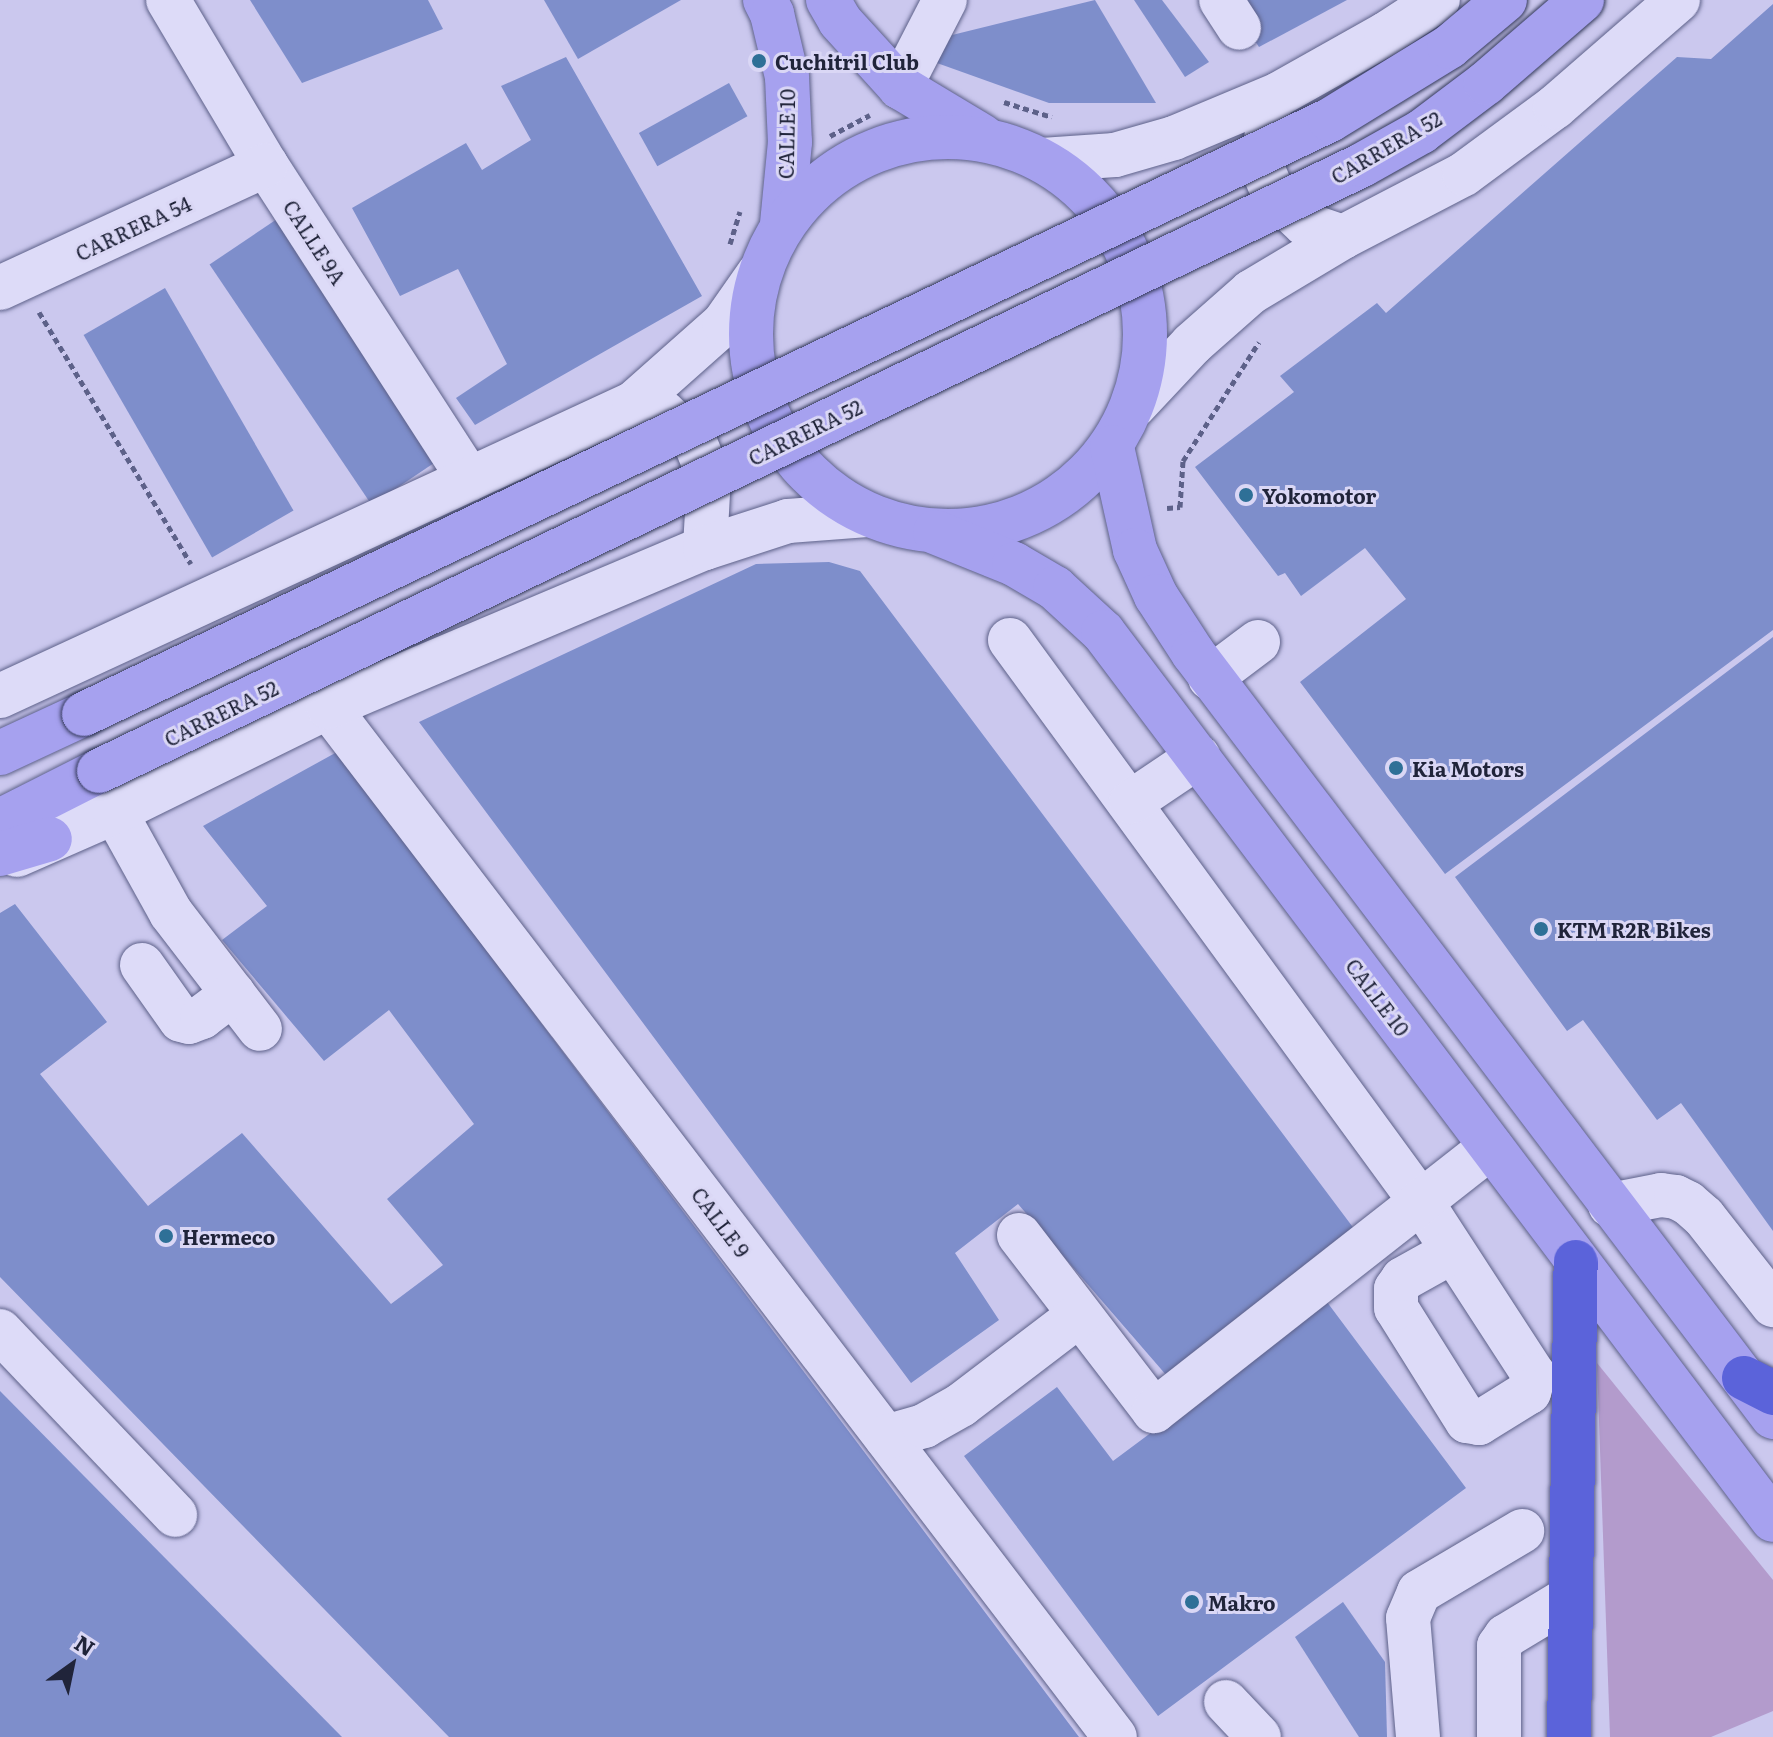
<!DOCTYPE html>
<style>
body{margin:0}
#map{position:relative;width:1773px;height:1737px;overflow:hidden;background:#cbc8ee;font-family:Literata,serif}
div>[style]{position:absolute}
[style*='--x']{left:calc(var(--x)*1px);top:calc(var(--y)*1px);width:calc(var(--w)*1px);rotate:calc(var(--a)*1deg)}
.green>*{inset:0;background:#b39bcc}
.building>*{inset:0;background:#7e8ecb;transform-origin:0 0}
.path>*{height:5px;margin-top:-2.5px;transform-origin:0;background:repeating-linear-gradient(90deg,#5d6189 0 6px,transparent 0 10px)}
.roads{filter:drop-shadow(0 0 2px #5d6189) drop-shadow(0 0 2px #5d6189)}
.minor>*{height:44px;margin:-22px;padding:0 22px;transform-origin:22px;border-radius:22px;background:#dddbf8}
.major>*{height:44px;margin:-22px;padding:0 22px;transform-origin:22px;border-radius:22px;background:#a6a1ef}
.major>.ring{margin:-22px;padding:0;box-sizing:content-box;background:none;border:44px solid #a6a1ef;border-radius:50%}
.highway>*{height:44px;margin:-22px;padding:0 22px;transform-origin:22px;border-radius:22px;background:#5b63da}
.bridges{filter:drop-shadow(0 0 2px #313758) drop-shadow(0 0 2px #313758)}
.major-bridge>*{height:44px;margin:-22px;padding:0 22px;transform-origin:22px;border-radius:22px;background:#a6a1ef}
.dots>*{width:22px;height:22px;translate:-50% -50%;box-sizing:border-box;border:4px solid #dad7f5;border-radius:50%}
span{translate:-50% -50%;white-space:nowrap;text-align:center;line-height:1.15;-webkit-text-stroke:6px #dad7f5;paint-order:stroke}
.poi-label{font-size:20px;color:#20243a;font-weight:700}
.left{translate:0 -50%;text-align:left}
.street-label{font-size:20px;color:#20243a}
.north{position:absolute;left:32px;top:1625px;width:80px;height:80px;-webkit-text-stroke:6px #dad7f5;paint-order:stroke;rotate:33deg;font-size:22px;font-weight:700;line-height:32px;text-align:center;color:#20243a}
.north::after{content:'';display:block;margin:auto;width:28px;height:36px;background:#20243a;clip-path:polygon(50% 0,100% 100%,50% 72%,0 100%)}
</style>
<div id="map">
<div class="green">
<i style="clip-path:polygon(1597px 1363px,1773px 1580px,1773px 1711px,1711px 1737px,1610px 1737px)"></i>
</div>
<div class="building">
<i style="clip-path:polygon(250px 0,428px 0,443px 29px,302px 83px)"></i>
<i style="clip-path:polygon(544px 0,681px 0,578px 59px)"></i>
<i style="clip-path:polygon(1095px 0,1156px 103px,1049px 103px,937px 63px,944px 37px)"></i>
<i style="clip-path:polygon(1134px 0,1162px 0,1209px 62px,1185px 77px)"></i>
<i style="clip-path:polygon(1228px 0,1347px 0,1259px 47px)"></i>
<i style="clip-path:polygon(1773px 4px,1773px 630px,1445px 874px,1300px 682px,1406px 599px,1365px 548px,1301px 596px,1285px 573px,1278px 576px,1195px 467px,1294px 392px,1280px 376px,1377px 303px,1386px 313px,1677px 57px,1711px 59px)"></i>
<i style="clip-path:polygon(566px 57px,702px 296px,475px 425px,456px 398px,507px 364px,458px 269px,400px 296px,352px 208px,466px 143px,482px 170px,531px 140px,501px 86px)"></i>
<i style="left:729px;top:83px;width:38px;height:103px;rotate:61deg"></i>
<i style="left:280px;top:217px;width:290px;height:85px;rotate:56deg"></i>
<i style="left:165px;top:288px;width:257px;height:94px;rotate:60deg"></i>
<i style="clip-path:polygon(829px 562px,860px 571px,1355px 1230px,1167px 1376px,1018px 1204px,955px 1253px,999px 1320px,911px 1383px,419px 722px,756px 564px)"></i>
<i style="clip-path:polygon(1773px 637px,1773px 1231px,1681px 1103px,1657px 1120px,1583px 1020px,1567px 1031px,1455px 877px)"></i>
<i style="clip-path:polygon(337px 752px,1079px 1737px,449px 1737px,0 1277px,0 913px,15px 904px,107px 1022px,40px 1074px,148px 1206px,242px 1133px,391px 1304px,443px 1265px,387px 1199px,474px 1124px,389px 1010px,324px 1061px,222px 940px,267px 906px,203px 826px)"></i>
<i style="clip-path:polygon(1327px 1302px,1466px 1488px,1158px 1716px,964px 1456px,1057px 1387px,1113px 1461px)"></i>
<i style="clip-path:polygon(0 1391px,342px 1737px,0 1737px)"></i>
<i style="clip-path:polygon(1343px 1602px,1385px 1662px,1387px 1737px,1359px 1737px,1295px 1637px)"></i>
</div>
<div class="path">
<i style="--x:1004;--y:102;--w:50;--a:17.4"></i>
<i style="--x:830;--y:136;--w:45;--a:-27.7"></i>
<i style="--x:730;--y:244;--w:34;--a:-73"></i>
<i style="--x:39;--y:312;--w:294;--a:58.9"></i>
<i style="--x:1167;--y:508;--w:13;--a:-4"></i>
<i style="--x:1180;--y:507;--w:46;--a:-86.3"></i>
<i style="--x:1183;--y:461;--w:141;--a:-57.4"></i>
</div>
<div class="roads">
<div class="minor">
<i style="--x:168;--y:0;--w:192;--a:59.3"></i>
<i style="--x:266;--y:165;--w:374;--a:57.1"></i>
<i style="--x:1221;--y:0;--w:33;--a:57"></i>
<i style="--x:900;--y:87;--w:98;--a:-62.7"></i>
<i style="--x:1269;--y:118;--w:49;--a:98.1"></i>
<i style="--x:1262;--y:167;--w:30;--a:67"></i>
<i style="--x:1274;--y:195;--w:42;--a:43.1"></i>
<i style="--x:1305;--y:224;--w:40;--a:18.9"></i>
<i style="--x:1042;--y:160;--w:73;--a:-3.9"></i>
<i style="--x:1115;--y:155;--w:61;--a:-16.1"></i>
<i style="--x:1174;--y:138;--w:114;--a:-22.7"></i>
<i style="--x:1279;--y:94;--w:123;--a:-29.3"></i>
<i style="--x:1386;--y:34;--w:62;--a:-33.2"></i>
<i style="--x:0;--y:288;--w:293;--a:-24.8"></i>
<i style="--x:1134;--y:406;--w:85;--a:-46.9"></i>
<i style="--x:1192;--y:344;--w:79;--a:-41.4"></i>
<i style="--x:1251;--y:292;--w:107;--a:-30.9"></i>
<i style="--x:1343;--y:237;--w:136;--a:-27.5"></i>
<i style="--x:1464;--y:174;--w:113;--a:-36.4"></i>
<i style="--x:1555;--y:107;--w:163;--a:-41"></i>
<i style="--x:652;--y:409;--w:11;--a:15"></i>
<i style="--x:663;--y:412;--w:44;--a:43.2"></i>
<i style="--x:695;--y:442;--w:37;--a:68"></i>
<i style="--x:709;--y:476;--w:72;--a:93.2"></i>
<i style="--x:1010;--y:640;--w:705;--a:53.83"></i>
<i style="--x:1426;--y:1209;--w:198;--a:57"></i>
<i style="--x:1534;--y:1375;--w:18;--a:106"></i>
<i style="--x:1529;--y:1392;--w:59;--a:148.2"></i>
<i style="--x:1479;--y:1423;--w:12;--a:-171"></i>
<i style="--x:1467;--y:1421;--w:133;--a:-122.1"></i>
<i style="--x:1396;--y:1308;--w:19;--a:-90"></i>
<i style="--x:1396;--y:1289;--w:12;--a:-55"></i>
<i style="--x:1403;--y:1279;--w:57;--a:-29.2"></i>
<i style="--x:1210;--y:678;--w:60;--a:-36.9"></i>
<i style="--x:0;--y:696;--w:698;--a:-24.8"></i>
<i style="--x:634;--y:403;--w:120;--a:-41.6"></i>
<i style="--x:724;--y:323;--w:61;--a:-55"></i>
<i style="--x:328;--y:707;--w:1296;--a:52.62"></i>
<i style="--x:1131;--y:802;--w:81;--a:-33.9"></i>
<i style="--x:115;--y:812;--w:115;--a:61"></i>
<i style="--x:171;--y:913;--w:146;--a:52.5"></i>
<i style="--x:17;--y:855;--w:107;--a:-23.7"></i>
<i style="--x:115;--y:812;--w:237;--a:-26.2"></i>
<i style="--x:328;--y:707;--w:409;--a:-22.9"></i>
<i style="--x:705;--y:548;--w:87;--a:-18"></i>
<i style="--x:788;--y:521;--w:79;--a:-4.3"></i>
<i style="--x:142;--y:965;--w:67;--a:54.7"></i>
<i style="--x:181;--y:1020;--w:8;--a:14"></i>
<i style="--x:189;--y:1022;--w:14;--a:-21"></i>
<i style="--x:202;--y:1017;--w:39;--a:-37"></i>
<i style="--x:1610;--y:1205;--w:52;--a:-11.1"></i>
<i style="--x:1661;--y:1195;--w:15;--a:8"></i>
<i style="--x:1676;--y:1197;--w:13;--a:27"></i>
<i style="--x:1688;--y:1203;--w:21;--a:41"></i>
<i style="--x:1704;--y:1217;--w:112;--a:51.9"></i>
<i style="--x:1019;--y:1235;--w:222;--a:52.5"></i>
<i style="--x:1154;--y:1411;--w:428;--a:-38.1"></i>
<i style="--x:0;--y:1331;--w:254;--a:46.4"></i>
<i style="--x:886;--y:1437;--w:40;--a:-16"></i>
<i style="--x:924;--y:1426;--w:43;--a:-29.6"></i>
<i style="--x:961;--y:1405;--w:148;--a:-37.3"></i>
<i style="--x:1226;--y:1702;--w:48;--a:46.7"></i>
<i style="--x:1418;--y:1737;--w:119;--a:-94.8"></i>
<i style="--x:1408;--y:1618;--w:28;--a:-67"></i>
<i style="--x:1419;--y:1592;--w:120;--a:-30.6"></i>
<i style="--x:1499;--y:1737;--w:91;--a:-90"></i>
<i style="--x:1499;--y:1646;--w:12;--a:-55"></i>
<i style="--x:1506;--y:1636;--w:74;--a:-31.1"></i>
</div>
<div class="major">
<i style="--x:765;--y:0;--w:16;--a:63"></i>
<i style="--x:772;--y:14;--w:65;--a:76.6"></i>
<i style="--x:787;--y:77;--w:65;--a:87.4"></i>
<i style="--x:790;--y:142;--w:82;--a:95.6"></i>
<i style="--x:828;--y:0;--w:24;--a:60"></i>
<i style="--x:840;--y:21;--w:89;--a:47.7"></i>
<i style="--x:900;--y:87;--w:96;--a:30.9"></i>
<i class="ring" style="left:751px;top:137px;width:350px;height:350px"></i>
<i style="--x:1112;--y:447;--w:106;--a:77.4"></i>
<i style="--x:1135;--y:550;--w:51;--a:65.5"></i>
<i style="--x:1156;--y:596;--w:68;--a:57"></i>
<i style="--x:1193;--y:653;--w:959;--a:52.8"></i>
<i style="--x:935;--y:532;--w:85;--a:22.1"></i>
<i style="--x:1014;--y:564;--w:48;--a:30.3"></i>
<i style="--x:1055;--y:588;--w:65;--a:42.5"></i>
<i style="--x:1103;--y:632;--w:1112;--a:52.97"></i>
<i style="--x:0;--y:753;--w:93;--a:-24.9"></i>
<i style="--x:0;--y:821;--w:111;--a:-26.8"></i>
<i style="--x:0;--y:854;--w:52;--a:-16.7"></i>
</div>
<div class="highway">
<i style="--x:1744;--y:1378;--w:33;--a:27"></i>
<i style="--x:1569;--y:1737;--w:475;--a:-89.2"></i>
</div>
</div>
<div class="bridges">
<div class="major-bridge">
<i style="--x:84;--y:714;--w:1380;--a:-25.49"></i>
<i style="--x:1330;--y:120;--w:140;--a:-31.5"></i>
<i style="--x:1449;--y:47;--w:73;--a:-40"></i>
<i style="--x:99;--y:771;--w:1401;--a:-25.63"></i>
<i style="--x:1362;--y:165;--w:68;--a:-29.2"></i>
<i style="--x:1421;--y:132;--w:81;--a:-37"></i>
<i style="--x:1486;--y:83;--w:127;--a:-40.8"></i>
</div>
</div>
<div class="dots">
<i style="left:759px;top:61px;background:#2e7097"></i>
<i style="left:1246px;top:495px;background:#2e7097"></i>
<i style="left:1396px;top:768px;background:#2e7097"></i>
<i style="left:1541px;top:929px;background:#2e7097"></i>
<i style="left:166px;top:1236px;background:#2e7097"></i>
<i style="left:1192px;top:1602px;background:#2e7097"></i>
</div>
<div class="poi-label">
<span class="left" style="left:775px;top:61px">Cuchitril Club</span>
<span class="left" style="left:1262px;top:495px">Yokomotor</span>
<span class="left" style="left:1412px;top:768px">Kia Motors</span>
<span class="left" style="left:1557px;top:929px">KTM R2R Bikes</span>
<span class="left" style="left:182px;top:1236px">Hermeco</span>
<span class="left" style="left:1208px;top:1602px">Makro</span>
</div>
<div class="street-label">
<span style="left:786px;top:134px;rotate:-89deg">CALLE 10</span>
<span style="left:1386px;top:147px;rotate:-30deg">CARRERA 52</span>
<span style="left:133px;top:228px;rotate:-25deg">CARRERA 54</span>
<span style="left:315px;top:242px;rotate:57deg">CALLE 9A</span>
<span style="left:805px;top:432px;rotate:-26deg">CARRERA 52</span>
<span style="left:221px;top:713px;rotate:-26deg">CARRERA 52</span>
<span style="left:1378px;top:997px;rotate:53deg">CALLE 10</span>
<span style="left:721px;top:1222px;rotate:53deg">CALLE 9</span>
</div>
<div class="north">N</div>
</div>
